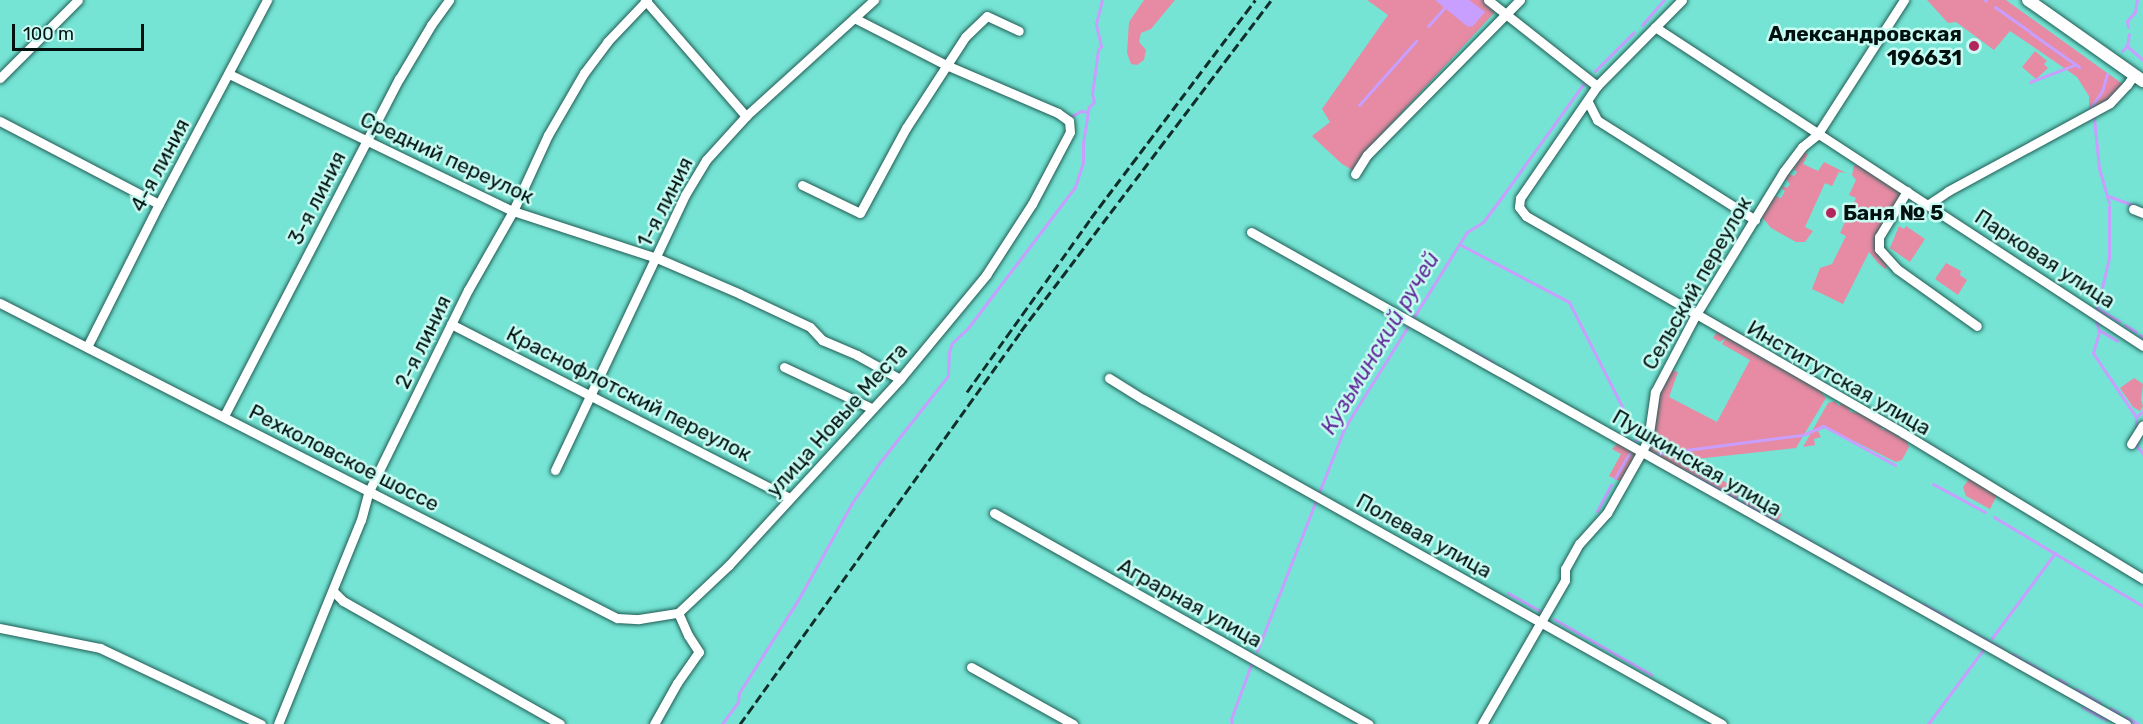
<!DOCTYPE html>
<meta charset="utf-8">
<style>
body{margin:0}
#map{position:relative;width:2143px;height:724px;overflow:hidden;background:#75e4d4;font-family:Rubik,sans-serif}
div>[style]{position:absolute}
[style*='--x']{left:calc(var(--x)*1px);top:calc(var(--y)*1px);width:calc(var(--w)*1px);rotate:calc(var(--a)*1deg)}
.green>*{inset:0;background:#e78ba4;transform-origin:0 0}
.water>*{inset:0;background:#c89efe}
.stream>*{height:3px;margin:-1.5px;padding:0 1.5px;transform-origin:1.5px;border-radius:1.5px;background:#c89efe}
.roads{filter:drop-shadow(0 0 2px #205c54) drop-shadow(0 0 2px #205c54)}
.street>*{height:9px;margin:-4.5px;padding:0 4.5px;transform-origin:4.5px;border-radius:4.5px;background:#fff}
.secondary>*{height:12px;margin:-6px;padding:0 6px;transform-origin:6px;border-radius:6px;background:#fff}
.rail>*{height:3px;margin-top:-1.5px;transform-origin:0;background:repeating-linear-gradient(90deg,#102f2b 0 9px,transparent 0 13.5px)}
.dots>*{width:16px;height:16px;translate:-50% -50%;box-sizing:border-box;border:3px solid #c8fbf2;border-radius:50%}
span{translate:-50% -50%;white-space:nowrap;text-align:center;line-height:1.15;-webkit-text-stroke:5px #c8fbf2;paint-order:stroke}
.poi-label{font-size:21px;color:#00110f;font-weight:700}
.right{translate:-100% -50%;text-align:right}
.left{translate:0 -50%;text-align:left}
.street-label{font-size:21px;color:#00110f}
.water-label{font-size:22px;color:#622b98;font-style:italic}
.scale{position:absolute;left:12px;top:24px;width:132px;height:27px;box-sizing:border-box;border:3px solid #00110f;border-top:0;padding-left:8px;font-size:18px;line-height:21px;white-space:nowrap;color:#00110f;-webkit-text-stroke:4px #c8fbf2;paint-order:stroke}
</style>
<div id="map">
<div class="green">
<i style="clip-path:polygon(1144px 0,1175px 0,1151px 29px,1141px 33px,1139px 42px,1146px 50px,1144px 60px,1137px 65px,1131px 64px,1127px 53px,1129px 22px)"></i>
<i style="clip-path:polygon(1367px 0,1483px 0,1495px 12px,1366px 151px,1354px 171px,1342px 164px,1312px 136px,1330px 122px,1322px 109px,1388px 15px)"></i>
<i style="clip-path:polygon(1927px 0,2006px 0,2124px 85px,2110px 100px,2089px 111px,2089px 96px,2077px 77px,2038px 50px,2010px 31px,1994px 50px,1956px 22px,1948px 23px)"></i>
<i style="clip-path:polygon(2035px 51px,2047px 61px,2044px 64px,2048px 68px,2036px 79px,2022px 67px)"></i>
<i style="clip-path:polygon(1802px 151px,1808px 154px,1803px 164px,1818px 171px,1824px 162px,1846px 173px,1839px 172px,1832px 186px,1825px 183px,1805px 227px,1813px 231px,1805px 242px,1796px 242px,1771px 228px,1761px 216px,1773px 195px,1781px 198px,1785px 191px,1782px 189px,1783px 186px,1787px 188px,1790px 184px,1785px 178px,1787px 173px,1794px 176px,1797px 172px,1792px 168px)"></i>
<i style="clip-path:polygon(1858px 165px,1901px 190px,1900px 198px,1876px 237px,1887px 268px,1885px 269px,1878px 263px,1869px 252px,1843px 304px,1812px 289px,1820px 268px,1832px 264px,1846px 236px,1840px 233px,1856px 198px,1849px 195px,1856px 180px,1852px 175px,1854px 166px)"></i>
<i style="clip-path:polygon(1899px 226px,1904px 229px,1906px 226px,1925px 239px,1910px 262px,1890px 248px)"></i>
<i style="clip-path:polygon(1946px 263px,1961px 271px,1960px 275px,1967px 280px,1958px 295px,1935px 279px)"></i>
<i style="clip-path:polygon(1717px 332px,1818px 388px,1826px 398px,1796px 448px,1687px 460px,1741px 491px,1736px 501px,1649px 453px,1655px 401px,1668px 369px,1678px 372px,1669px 397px,1717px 422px,1750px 360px,1722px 344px,1726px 338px,1720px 342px,1713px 338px)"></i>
<i style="clip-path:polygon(2134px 378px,2143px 384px,2141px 400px,2143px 406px,2140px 411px,2133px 407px,2120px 388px)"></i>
<i style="clip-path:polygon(1835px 401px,1839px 406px,1841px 403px,1850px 408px,1849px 411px,1852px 412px,1862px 414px,1884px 426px,1881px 429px,1883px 430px,1885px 428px,1907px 441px,1909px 447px,1902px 460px,1896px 462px,1822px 425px,1818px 431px,1821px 437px,1814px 439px,1815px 445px,1803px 447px,1828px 403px)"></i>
<i style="clip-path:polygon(1618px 443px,1636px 454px,1622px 480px,1619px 481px,1609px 476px,1621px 454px,1612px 449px)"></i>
<i style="clip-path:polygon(1970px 478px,1997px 495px,1990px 509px,1966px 496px,1963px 487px)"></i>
<i style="left:1747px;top:494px;width:40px;height:11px;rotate:30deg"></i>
</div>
<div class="water">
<i style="clip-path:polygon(1435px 0,1469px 0,1485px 12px,1473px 26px,1468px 27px)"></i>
</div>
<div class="stream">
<i style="--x:1985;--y:0;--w:1;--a:45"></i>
<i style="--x:1995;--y:7;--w:42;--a:35.2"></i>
<i style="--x:1642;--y:25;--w:33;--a:-49"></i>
<i style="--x:1428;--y:26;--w:28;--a:-48"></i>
<i style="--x:2128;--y:27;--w:6;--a:-99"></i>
<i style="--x:2127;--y:21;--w:12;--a:-48"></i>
<i style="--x:2135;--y:12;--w:12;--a:-81"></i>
<i style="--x:2031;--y:33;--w:59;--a:35.3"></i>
<i style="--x:2127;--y:46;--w:21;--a:41"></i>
<i style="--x:2122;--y:51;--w:7;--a:-45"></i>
<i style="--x:2127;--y:46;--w:12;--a:-81"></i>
<i style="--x:1595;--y:71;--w:55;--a:-45"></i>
<i style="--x:2107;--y:74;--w:18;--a:106"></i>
<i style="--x:2102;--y:91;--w:22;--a:124"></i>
<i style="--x:2090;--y:109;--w:10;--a:66"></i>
<i style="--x:2094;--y:118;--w:50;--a:84.3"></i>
<i style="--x:2099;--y:168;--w:36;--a:74"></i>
<i style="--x:2030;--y:82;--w:47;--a:-21.1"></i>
<i style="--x:1359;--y:105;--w:86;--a:-48.3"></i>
<i style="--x:1070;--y:117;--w:13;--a:-29"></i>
<i style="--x:1081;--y:111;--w:7;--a:8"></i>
<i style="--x:2108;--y:196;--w:30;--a:20"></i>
<i style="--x:1461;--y:245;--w:122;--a:27.8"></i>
<i style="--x:1569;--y:302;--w:135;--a:63.1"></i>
<i style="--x:1630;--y:422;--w:18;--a:68"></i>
<i style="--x:1637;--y:439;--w:6;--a:135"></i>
<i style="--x:2097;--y:308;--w:26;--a:31"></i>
<i style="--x:2097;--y:309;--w:52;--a:-76.8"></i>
<i style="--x:2109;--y:258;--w:52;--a:-90"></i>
<i style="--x:2096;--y:320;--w:12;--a:76"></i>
<i style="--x:2099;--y:332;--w:22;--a:106"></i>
<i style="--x:2093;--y:353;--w:77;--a:56.1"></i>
<i style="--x:2136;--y:417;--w:13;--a:90"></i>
<i style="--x:2125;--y:325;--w:13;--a:32"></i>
<i style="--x:2099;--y:330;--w:21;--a:31"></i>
<i style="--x:2140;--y:335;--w:4;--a:34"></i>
<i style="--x:1470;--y:350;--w:25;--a:29"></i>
<i style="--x:2136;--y:417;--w:9;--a:-41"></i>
<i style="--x:2137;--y:440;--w:5;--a:101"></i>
<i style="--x:2136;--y:445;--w:11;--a:52"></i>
<i style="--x:1655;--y:454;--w:148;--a:-7.4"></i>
<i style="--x:1802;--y:435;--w:24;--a:-22"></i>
<i style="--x:1824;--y:426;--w:81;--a:28.8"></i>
<i style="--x:1685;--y:471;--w:59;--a:28.3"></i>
<i style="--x:1615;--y:478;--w:28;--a:-60"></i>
<i style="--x:1933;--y:484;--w:59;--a:28.3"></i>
<i style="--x:1741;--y:502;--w:43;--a:28.9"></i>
<i style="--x:1597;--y:511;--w:30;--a:-62"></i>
<i style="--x:1994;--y:517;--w:174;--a:30.9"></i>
<i style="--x:1786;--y:527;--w:4;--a:34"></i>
<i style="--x:1792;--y:531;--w:22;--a:30"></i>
<i style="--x:1824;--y:549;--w:29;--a:29"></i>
<i style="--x:1858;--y:568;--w:51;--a:29.1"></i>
<i style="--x:1508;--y:593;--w:37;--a:29"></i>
<i style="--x:1923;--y:604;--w:33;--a:29"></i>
<i style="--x:1554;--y:619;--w:113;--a:29.7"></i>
<i style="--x:1964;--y:628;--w:42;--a:28.4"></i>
<i style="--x:1992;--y:638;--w:106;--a:-53.5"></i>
<i style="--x:1257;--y:651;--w:241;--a:-68.6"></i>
<i style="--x:1345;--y:427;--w:230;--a:-58"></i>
<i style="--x:1467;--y:232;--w:19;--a:-32"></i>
<i style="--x:1483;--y:222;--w:26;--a:-53"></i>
<i style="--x:1499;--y:201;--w:145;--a:-54.2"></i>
<i style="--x:2013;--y:654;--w:8;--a:30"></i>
<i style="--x:2025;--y:661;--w:22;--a:30"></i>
<i style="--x:2058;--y:679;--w:10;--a:29"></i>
<i style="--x:2076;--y:689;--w:28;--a:30"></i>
<i style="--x:2082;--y:707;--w:27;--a:28"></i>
<i style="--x:2110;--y:708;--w:10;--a:29"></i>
<i style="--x:2126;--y:717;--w:14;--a:30"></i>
<i style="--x:722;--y:724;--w:27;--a:-54"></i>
<i style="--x:738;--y:702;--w:9;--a:-84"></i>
<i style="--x:739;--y:693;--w:110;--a:-57.6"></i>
<i style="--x:798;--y:600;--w:111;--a:-60.9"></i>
<i style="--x:852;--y:503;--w:50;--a:-55.7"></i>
<i style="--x:880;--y:462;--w:110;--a:-51.7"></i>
<i style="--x:948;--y:376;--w:24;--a:-88"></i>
<i style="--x:949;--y:352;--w:9;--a:-72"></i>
<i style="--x:952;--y:343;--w:22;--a:-43"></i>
<i style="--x:968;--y:328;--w:177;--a:-52.8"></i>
<i style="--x:1075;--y:187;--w:25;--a:-72"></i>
<i style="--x:1083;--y:163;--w:20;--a:-90"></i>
<i style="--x:1083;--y:143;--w:36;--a:-81"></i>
<i style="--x:1089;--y:107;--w:7;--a:-45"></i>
<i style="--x:1094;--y:102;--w:8;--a:-104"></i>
<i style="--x:1092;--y:94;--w:44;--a:-82.2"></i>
<i style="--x:1098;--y:50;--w:5;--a:-53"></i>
<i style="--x:1101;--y:46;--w:23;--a:-103"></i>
<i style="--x:1096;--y:24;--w:25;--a:-76"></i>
<i style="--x:1232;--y:724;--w:5;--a:-101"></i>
<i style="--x:1231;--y:719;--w:58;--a:-69.7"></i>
<i style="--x:1928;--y:724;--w:92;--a:-53.4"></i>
</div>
<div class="roads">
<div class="street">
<i style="--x:645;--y:0;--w:154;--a:49"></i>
<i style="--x:1488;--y:0;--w:139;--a:38.3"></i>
<i style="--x:1682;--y:0;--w:121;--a:134.7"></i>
<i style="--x:1597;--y:86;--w:136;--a:124.5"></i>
<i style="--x:1520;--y:198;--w:9;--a:96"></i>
<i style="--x:1519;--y:207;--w:11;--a:52"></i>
<i style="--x:1526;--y:216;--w:435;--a:29.9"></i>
<i style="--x:1903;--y:433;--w:281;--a:31.3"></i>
<i style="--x:1655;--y:27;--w:583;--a:33.17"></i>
<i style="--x:229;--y:74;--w:315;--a:25.8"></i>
<i style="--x:513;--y:211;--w:151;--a:18.1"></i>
<i style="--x:657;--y:258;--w:90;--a:23.4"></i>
<i style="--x:740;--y:294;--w:77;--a:25.2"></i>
<i style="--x:810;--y:327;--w:18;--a:47"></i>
<i style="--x:822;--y:340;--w:38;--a:23"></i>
<i style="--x:857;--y:355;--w:49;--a:29.2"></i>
<i style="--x:0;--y:78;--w:110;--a:-45"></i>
<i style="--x:1588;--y:102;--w:20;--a:63"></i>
<i style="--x:1597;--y:120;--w:187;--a:32.3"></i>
<i style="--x:0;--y:121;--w:179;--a:27.6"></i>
<i style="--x:1355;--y:174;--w:22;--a:-58"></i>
<i style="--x:1367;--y:155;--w:218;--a:-45.4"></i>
<i style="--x:802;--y:185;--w:64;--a:25.8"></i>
<i style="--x:860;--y:213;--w:97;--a:-61.6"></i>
<i style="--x:906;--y:128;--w:108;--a:-57"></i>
<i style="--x:965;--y:37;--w:30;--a:-44"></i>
<i style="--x:987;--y:16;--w:35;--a:25"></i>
<i style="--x:1907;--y:191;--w:54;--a:121.3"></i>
<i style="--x:1879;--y:237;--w:12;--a:90"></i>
<i style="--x:1879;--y:249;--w:27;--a:48"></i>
<i style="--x:1897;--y:269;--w:98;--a:35.5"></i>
<i style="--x:1929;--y:204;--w:23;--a:-34"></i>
<i style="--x:1948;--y:191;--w:184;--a:-28.5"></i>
<i style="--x:2110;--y:103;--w:25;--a:-47"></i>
<i style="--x:2127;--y:85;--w:12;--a:-55"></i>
<i style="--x:2133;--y:209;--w:11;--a:22"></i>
<i style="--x:1251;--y:232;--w:1004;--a:29.35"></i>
<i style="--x:0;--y:303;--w:693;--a:27.05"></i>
<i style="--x:617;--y:618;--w:22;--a:3"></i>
<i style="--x:639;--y:619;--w:39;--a:-9"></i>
<i style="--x:678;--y:613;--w:70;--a:-43.3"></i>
<i style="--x:729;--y:565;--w:253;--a:-47.4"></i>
<i style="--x:900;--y:379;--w:135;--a:-50.4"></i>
<i style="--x:986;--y:275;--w:85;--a:-57.1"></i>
<i style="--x:1032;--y:204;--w:81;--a:-62.2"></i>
<i style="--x:1070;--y:132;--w:11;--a:-95"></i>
<i style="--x:1069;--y:121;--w:14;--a:-144"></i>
<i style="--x:1058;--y:113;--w:122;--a:-156.8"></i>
<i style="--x:946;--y:65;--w:103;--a:-152.9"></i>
<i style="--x:451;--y:324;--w:380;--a:27.2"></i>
<i style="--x:87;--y:347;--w:160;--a:-63.3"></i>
<i style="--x:159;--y:204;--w:231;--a:-62.1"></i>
<i style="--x:784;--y:367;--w:96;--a:25.2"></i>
<i style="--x:1109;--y:378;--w:40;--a:32"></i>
<i style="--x:1143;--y:399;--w:664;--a:29.31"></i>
<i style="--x:224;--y:416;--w:380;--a:-62.6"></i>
<i style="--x:399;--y:79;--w:63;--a:-59.3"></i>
<i style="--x:431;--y:25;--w:31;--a:-54"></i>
<i style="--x:2131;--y:444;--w:22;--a:-58"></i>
<i style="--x:555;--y:470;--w:304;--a:-64.7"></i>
<i style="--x:685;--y:195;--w:41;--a:-59"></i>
<i style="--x:706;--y:160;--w:59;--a:-47.7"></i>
<i style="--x:746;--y:116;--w:173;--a:-42.2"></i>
<i style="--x:994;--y:513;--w:430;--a:29.4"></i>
<i style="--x:333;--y:591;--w:14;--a:45"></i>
<i style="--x:343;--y:601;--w:249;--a:29.5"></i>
<i style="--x:0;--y:628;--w:102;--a:11.3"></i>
<i style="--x:100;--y:648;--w:178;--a:25.3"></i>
<i style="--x:971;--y:667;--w:117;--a:29.2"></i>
<i style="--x:278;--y:724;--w:220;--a:-67.9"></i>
<i style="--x:361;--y:520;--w:30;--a:-75"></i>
<i style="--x:369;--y:491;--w:224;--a:-63.8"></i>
<i style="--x:468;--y:290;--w:91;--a:-60.3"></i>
<i style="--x:513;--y:211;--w:84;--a:-65.3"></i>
<i style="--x:548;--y:135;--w:72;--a:-59.9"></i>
<i style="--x:584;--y:73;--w:39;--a:-53"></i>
<i style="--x:607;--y:42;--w:58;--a:-46.4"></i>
<i style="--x:654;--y:724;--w:47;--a:-60.7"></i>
<i style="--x:677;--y:683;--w:38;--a:-55"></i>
<i style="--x:699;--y:652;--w:20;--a:-123"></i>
<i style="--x:688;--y:635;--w:24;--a:-114"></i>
<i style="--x:1482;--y:724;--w:166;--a:-60"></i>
<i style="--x:1565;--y:580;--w:11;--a:-90"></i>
<i style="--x:1565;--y:569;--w:29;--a:-61"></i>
<i style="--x:1579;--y:544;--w:42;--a:-47.9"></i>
<i style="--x:1607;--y:513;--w:69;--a:-60.5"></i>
<i style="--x:1641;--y:453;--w:15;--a:-62"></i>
<i style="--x:1648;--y:440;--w:49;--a:-81.7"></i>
<i style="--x:1655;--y:392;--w:86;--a:-62.2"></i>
<i style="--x:1695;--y:316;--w:170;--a:-58.5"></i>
<i style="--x:1784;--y:171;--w:30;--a:-53"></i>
<i style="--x:1802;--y:147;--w:19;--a:-39"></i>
<i style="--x:1817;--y:135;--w:161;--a:-57.2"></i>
</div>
<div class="secondary">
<i style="--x:2028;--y:0;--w:141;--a:35.2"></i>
</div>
</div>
<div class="rail">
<i style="--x:967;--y:392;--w:214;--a:-54.5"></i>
<i style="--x:1091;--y:218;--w:273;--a:-53"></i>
<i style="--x:740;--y:724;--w:483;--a:-54.4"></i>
<i style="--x:1021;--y:331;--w:415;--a:-52.9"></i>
</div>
<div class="dots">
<i style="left:1974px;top:46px;background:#b3265d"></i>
<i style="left:1831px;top:213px;background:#b3265d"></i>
</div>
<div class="poi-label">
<span class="right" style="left:1962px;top:46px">Александровская<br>196631</span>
<span class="left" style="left:1843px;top:213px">Баня № 5</span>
</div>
<div class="street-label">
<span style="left:447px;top:158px;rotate:25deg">Средний переулок</span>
<span style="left:160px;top:165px;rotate:-62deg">4-я линия</span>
<span style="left:317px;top:198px;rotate:-63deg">3-я линия</span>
<span style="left:665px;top:202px;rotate:-63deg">1-я линия</span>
<span style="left:2045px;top:259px;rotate:33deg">Парковая улица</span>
<span style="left:1697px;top:283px;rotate:-60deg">Сельский переулок</span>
<span style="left:423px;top:342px;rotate:-64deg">2-я линия</span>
<span style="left:1839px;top:378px;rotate:30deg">Институтская улица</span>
<span style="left:629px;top:394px;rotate:27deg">Краснофлотский переулок</span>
<span style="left:837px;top:420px;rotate:-48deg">улица Новые Места</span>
<span style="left:344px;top:458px;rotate:27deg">Рехколовское шоссе</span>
<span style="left:1697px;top:463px;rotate:30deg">Пушкинская улица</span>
<span style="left:1424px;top:536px;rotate:29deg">Полевая улица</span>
<span style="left:1190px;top:603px;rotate:29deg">Аграрная улица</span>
</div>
<div class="water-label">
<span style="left:1380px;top:343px;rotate:-59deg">Кузьминский ручей</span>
</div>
<div class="scale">100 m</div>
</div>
